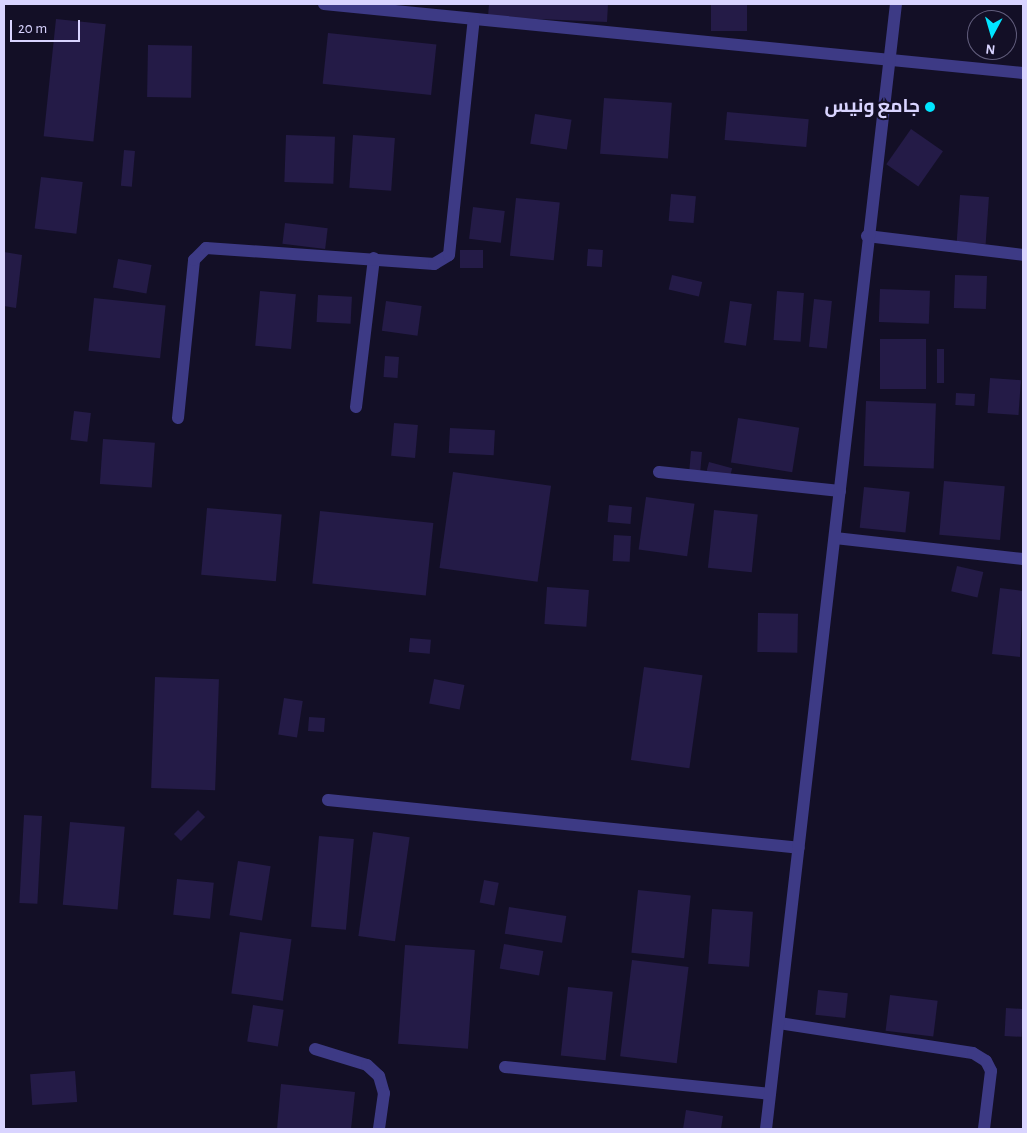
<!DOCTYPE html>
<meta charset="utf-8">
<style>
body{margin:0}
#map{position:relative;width:1027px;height:1133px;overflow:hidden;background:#130f26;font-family:"Alegreya Sans",Cairo,sans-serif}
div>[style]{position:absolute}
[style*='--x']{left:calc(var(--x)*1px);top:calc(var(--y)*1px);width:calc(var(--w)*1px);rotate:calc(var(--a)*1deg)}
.building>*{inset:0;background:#241b47;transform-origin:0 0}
.street>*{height:12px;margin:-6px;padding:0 6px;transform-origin:6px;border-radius:6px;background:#3d3a85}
.dots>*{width:14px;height:14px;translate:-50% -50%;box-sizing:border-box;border:2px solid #130f26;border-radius:50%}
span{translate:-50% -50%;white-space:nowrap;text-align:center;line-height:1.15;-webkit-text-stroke:4px #130f26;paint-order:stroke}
.poi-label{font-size:19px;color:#d9d4ff;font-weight:700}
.right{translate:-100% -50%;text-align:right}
.frame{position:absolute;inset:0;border:5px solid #d9d4ff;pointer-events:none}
.north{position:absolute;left:967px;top:10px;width:50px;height:50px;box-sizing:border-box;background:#130f26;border:1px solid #625e7d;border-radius:50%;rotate:186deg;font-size:14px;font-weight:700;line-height:20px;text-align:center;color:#d9d4ff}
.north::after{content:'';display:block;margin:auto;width:18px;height:22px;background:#00e5ff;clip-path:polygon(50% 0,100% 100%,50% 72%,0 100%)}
.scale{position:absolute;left:10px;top:20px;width:70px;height:22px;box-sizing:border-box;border:2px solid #d9d4ff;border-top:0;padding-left:6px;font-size:15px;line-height:18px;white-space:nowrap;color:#d9d4ff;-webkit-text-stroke:4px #130f26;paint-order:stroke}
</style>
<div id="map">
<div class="building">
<i style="clip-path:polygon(489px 4px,608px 4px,607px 22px,488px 17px)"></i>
<i style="left:711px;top:4px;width:36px;height:27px"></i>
<i style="left:56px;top:19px;width:50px;height:118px;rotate:6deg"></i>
<i style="left:328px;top:33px;width:109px;height:51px;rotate:6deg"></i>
<i style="left:148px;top:45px;width:44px;height:52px;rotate:1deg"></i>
<i style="left:604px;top:98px;width:68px;height:56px;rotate:4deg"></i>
<i style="left:727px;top:112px;width:82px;height:28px;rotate:5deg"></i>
<i style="left:535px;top:114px;width:37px;height:30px;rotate:9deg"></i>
<i style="left:911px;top:129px;width:39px;height:43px;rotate:35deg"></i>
<i style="left:286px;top:135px;width:49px;height:47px;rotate:2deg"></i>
<i style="left:353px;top:135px;width:42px;height:53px;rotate:4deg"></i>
<i style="left:124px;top:150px;width:11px;height:36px;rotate:5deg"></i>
<i style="left:41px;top:177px;width:42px;height:52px;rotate:7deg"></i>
<i style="left:671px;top:194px;width:25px;height:27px;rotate:5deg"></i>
<i style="left:960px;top:195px;width:29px;height:47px;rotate:4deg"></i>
<i style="left:516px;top:198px;width:44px;height:58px;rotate:6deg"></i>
<i style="left:473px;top:207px;width:32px;height:32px;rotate:7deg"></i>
<i style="left:285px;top:223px;width:43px;height:21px;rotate:7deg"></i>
<i style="left:588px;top:249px;width:15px;height:17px;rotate:4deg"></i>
<i style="left:460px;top:250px;width:23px;height:18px"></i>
<i style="clip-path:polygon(4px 252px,22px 255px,16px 308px,4px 306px)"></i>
<i style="left:118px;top:259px;width:34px;height:29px;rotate:10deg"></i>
<i style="left:672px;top:275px;width:31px;height:15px;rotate:13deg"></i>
<i style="left:955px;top:275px;width:32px;height:33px;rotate:2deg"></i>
<i style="left:880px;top:289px;width:50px;height:33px;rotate:2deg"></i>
<i style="left:260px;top:291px;width:36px;height:55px;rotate:5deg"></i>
<i style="left:777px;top:291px;width:27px;height:49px;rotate:4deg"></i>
<i style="left:318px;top:295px;width:34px;height:27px;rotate:3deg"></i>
<i style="left:94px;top:298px;width:72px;height:53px;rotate:6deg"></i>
<i style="left:814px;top:299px;width:18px;height:48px;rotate:6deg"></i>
<i style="left:386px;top:301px;width:36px;height:30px;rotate:8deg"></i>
<i style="left:730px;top:301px;width:22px;height:42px;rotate:8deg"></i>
<i style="left:880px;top:339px;width:46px;height:50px"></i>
<i style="left:937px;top:349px;width:7px;height:34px"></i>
<i style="left:385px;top:356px;width:14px;height:21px;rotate:4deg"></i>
<i style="left:990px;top:378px;width:31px;height:35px;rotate:4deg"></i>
<i style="left:956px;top:393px;width:19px;height:12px;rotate:3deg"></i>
<i style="left:866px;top:401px;width:70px;height:65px;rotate:2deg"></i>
<i style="left:74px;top:411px;width:17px;height:29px;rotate:7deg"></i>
<i style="left:738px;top:418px;width:62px;height:45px;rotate:9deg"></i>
<i style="left:394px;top:423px;width:24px;height:33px;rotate:5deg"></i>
<i style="left:450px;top:428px;width:45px;height:25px;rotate:3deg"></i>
<i style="left:103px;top:439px;width:52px;height:45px;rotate:4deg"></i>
<i style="left:691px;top:451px;width:11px;height:20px;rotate:5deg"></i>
<i style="left:709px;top:462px;width:24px;height:9px;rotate:15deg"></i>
<i style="left:453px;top:472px;width:99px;height:97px;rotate:8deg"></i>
<i style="left:944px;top:481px;width:61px;height:54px;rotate:5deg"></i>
<i style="left:864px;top:487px;width:46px;height:41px;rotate:6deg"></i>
<i style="left:646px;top:497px;width:49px;height:53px;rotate:8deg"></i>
<i style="left:609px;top:505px;width:23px;height:17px;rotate:5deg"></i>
<i style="left:207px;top:508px;width:75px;height:67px;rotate:5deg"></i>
<i style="left:714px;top:510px;width:44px;height:58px;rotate:6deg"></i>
<i style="left:320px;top:511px;width:114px;height:73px;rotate:6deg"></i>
<i style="left:614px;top:535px;width:17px;height:26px;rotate:3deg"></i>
<i style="left:957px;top:566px;width:27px;height:26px;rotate:13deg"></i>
<i style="left:547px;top:587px;width:42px;height:37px;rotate:4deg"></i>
<i style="clip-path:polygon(1000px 588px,1023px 591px,1020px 657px,992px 654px)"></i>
<i style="left:758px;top:613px;width:40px;height:39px;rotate:1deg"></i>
<i style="left:410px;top:638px;width:21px;height:14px;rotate:5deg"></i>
<i style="left:644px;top:667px;width:59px;height:94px;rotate:8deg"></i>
<i style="left:155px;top:677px;width:64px;height:111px;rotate:2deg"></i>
<i style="left:434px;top:679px;width:31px;height:25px;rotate:11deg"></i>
<i style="left:284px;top:698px;width:19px;height:37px;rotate:9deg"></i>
<i style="left:309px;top:717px;width:16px;height:14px;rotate:4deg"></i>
<i style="left:198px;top:810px;width:10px;height:34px;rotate:45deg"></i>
<i style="left:24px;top:815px;width:18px;height:88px;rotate:3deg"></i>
<i style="left:70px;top:822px;width:55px;height:83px;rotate:5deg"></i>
<i style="left:373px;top:832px;width:37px;height:105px;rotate:8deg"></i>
<i style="left:319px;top:836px;width:35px;height:91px;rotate:5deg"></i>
<i style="left:238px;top:861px;width:33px;height:55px;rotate:9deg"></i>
<i style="left:177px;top:879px;width:37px;height:36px;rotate:6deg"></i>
<i style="left:484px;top:880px;width:15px;height:23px;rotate:11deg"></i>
<i style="left:638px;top:890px;width:53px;height:63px;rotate:6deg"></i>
<i style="left:509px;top:907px;width:58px;height:27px;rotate:9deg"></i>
<i style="left:712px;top:909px;width:41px;height:55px;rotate:4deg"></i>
<i style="left:240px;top:932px;width:52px;height:62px;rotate:8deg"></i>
<i style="left:504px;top:944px;width:40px;height:25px;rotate:10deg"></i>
<i style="left:405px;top:945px;width:70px;height:99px;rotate:4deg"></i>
<i style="left:632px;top:960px;width:57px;height:97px;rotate:7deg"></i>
<i style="left:568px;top:987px;width:45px;height:69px;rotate:6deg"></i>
<i style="left:818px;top:990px;width:30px;height:25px;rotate:6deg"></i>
<i style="left:890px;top:995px;width:48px;height:36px;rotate:7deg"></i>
<i style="left:253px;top:1005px;width:31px;height:37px;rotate:9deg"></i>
<i style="left:1006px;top:1008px;width:17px;height:28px;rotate:3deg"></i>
<i style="left:75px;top:1071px;width:31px;height:45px;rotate:86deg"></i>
<i style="clip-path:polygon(281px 1084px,355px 1092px,351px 1129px,277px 1129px)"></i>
<i style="clip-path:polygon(686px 1110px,723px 1116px,721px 1129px,683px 1129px)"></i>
</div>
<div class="street">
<i style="--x:324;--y:4;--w:702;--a:5.64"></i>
<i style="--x:867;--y:236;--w:157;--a:6.9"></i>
<i style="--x:356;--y:407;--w:150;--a:-83.1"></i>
<i style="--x:178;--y:418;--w:159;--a:-84.2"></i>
<i style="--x:194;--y:260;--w:17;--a:-45"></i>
<i style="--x:206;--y:248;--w:229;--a:4"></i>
<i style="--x:434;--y:264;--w:17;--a:-31"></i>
<i style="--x:449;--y:255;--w:237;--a:-84"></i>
<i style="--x:659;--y:472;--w:182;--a:6"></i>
<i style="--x:835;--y:538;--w:189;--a:6.4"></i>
<i style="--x:328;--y:800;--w:473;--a:5.8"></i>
<i style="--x:779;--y:1023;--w:196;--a:8.8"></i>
<i style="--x:973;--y:1053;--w:15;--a:32"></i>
<i style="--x:986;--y:1061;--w:11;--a:63"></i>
<i style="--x:991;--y:1071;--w:58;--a:96.9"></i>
<i style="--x:315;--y:1049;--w:54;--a:17.1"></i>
<i style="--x:367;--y:1065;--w:16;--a:43"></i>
<i style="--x:379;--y:1076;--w:18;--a:74"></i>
<i style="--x:384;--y:1093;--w:36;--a:98"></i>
<i style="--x:505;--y:1067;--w:266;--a:5.8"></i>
<i style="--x:766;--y:1129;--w:1132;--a:-83.41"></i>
</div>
<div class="dots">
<i style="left:930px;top:107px;background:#00e5ff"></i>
</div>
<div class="poi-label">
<span class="right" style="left:920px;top:107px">جامع ونيس</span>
</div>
<div class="frame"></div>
<div class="north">N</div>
<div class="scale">20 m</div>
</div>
